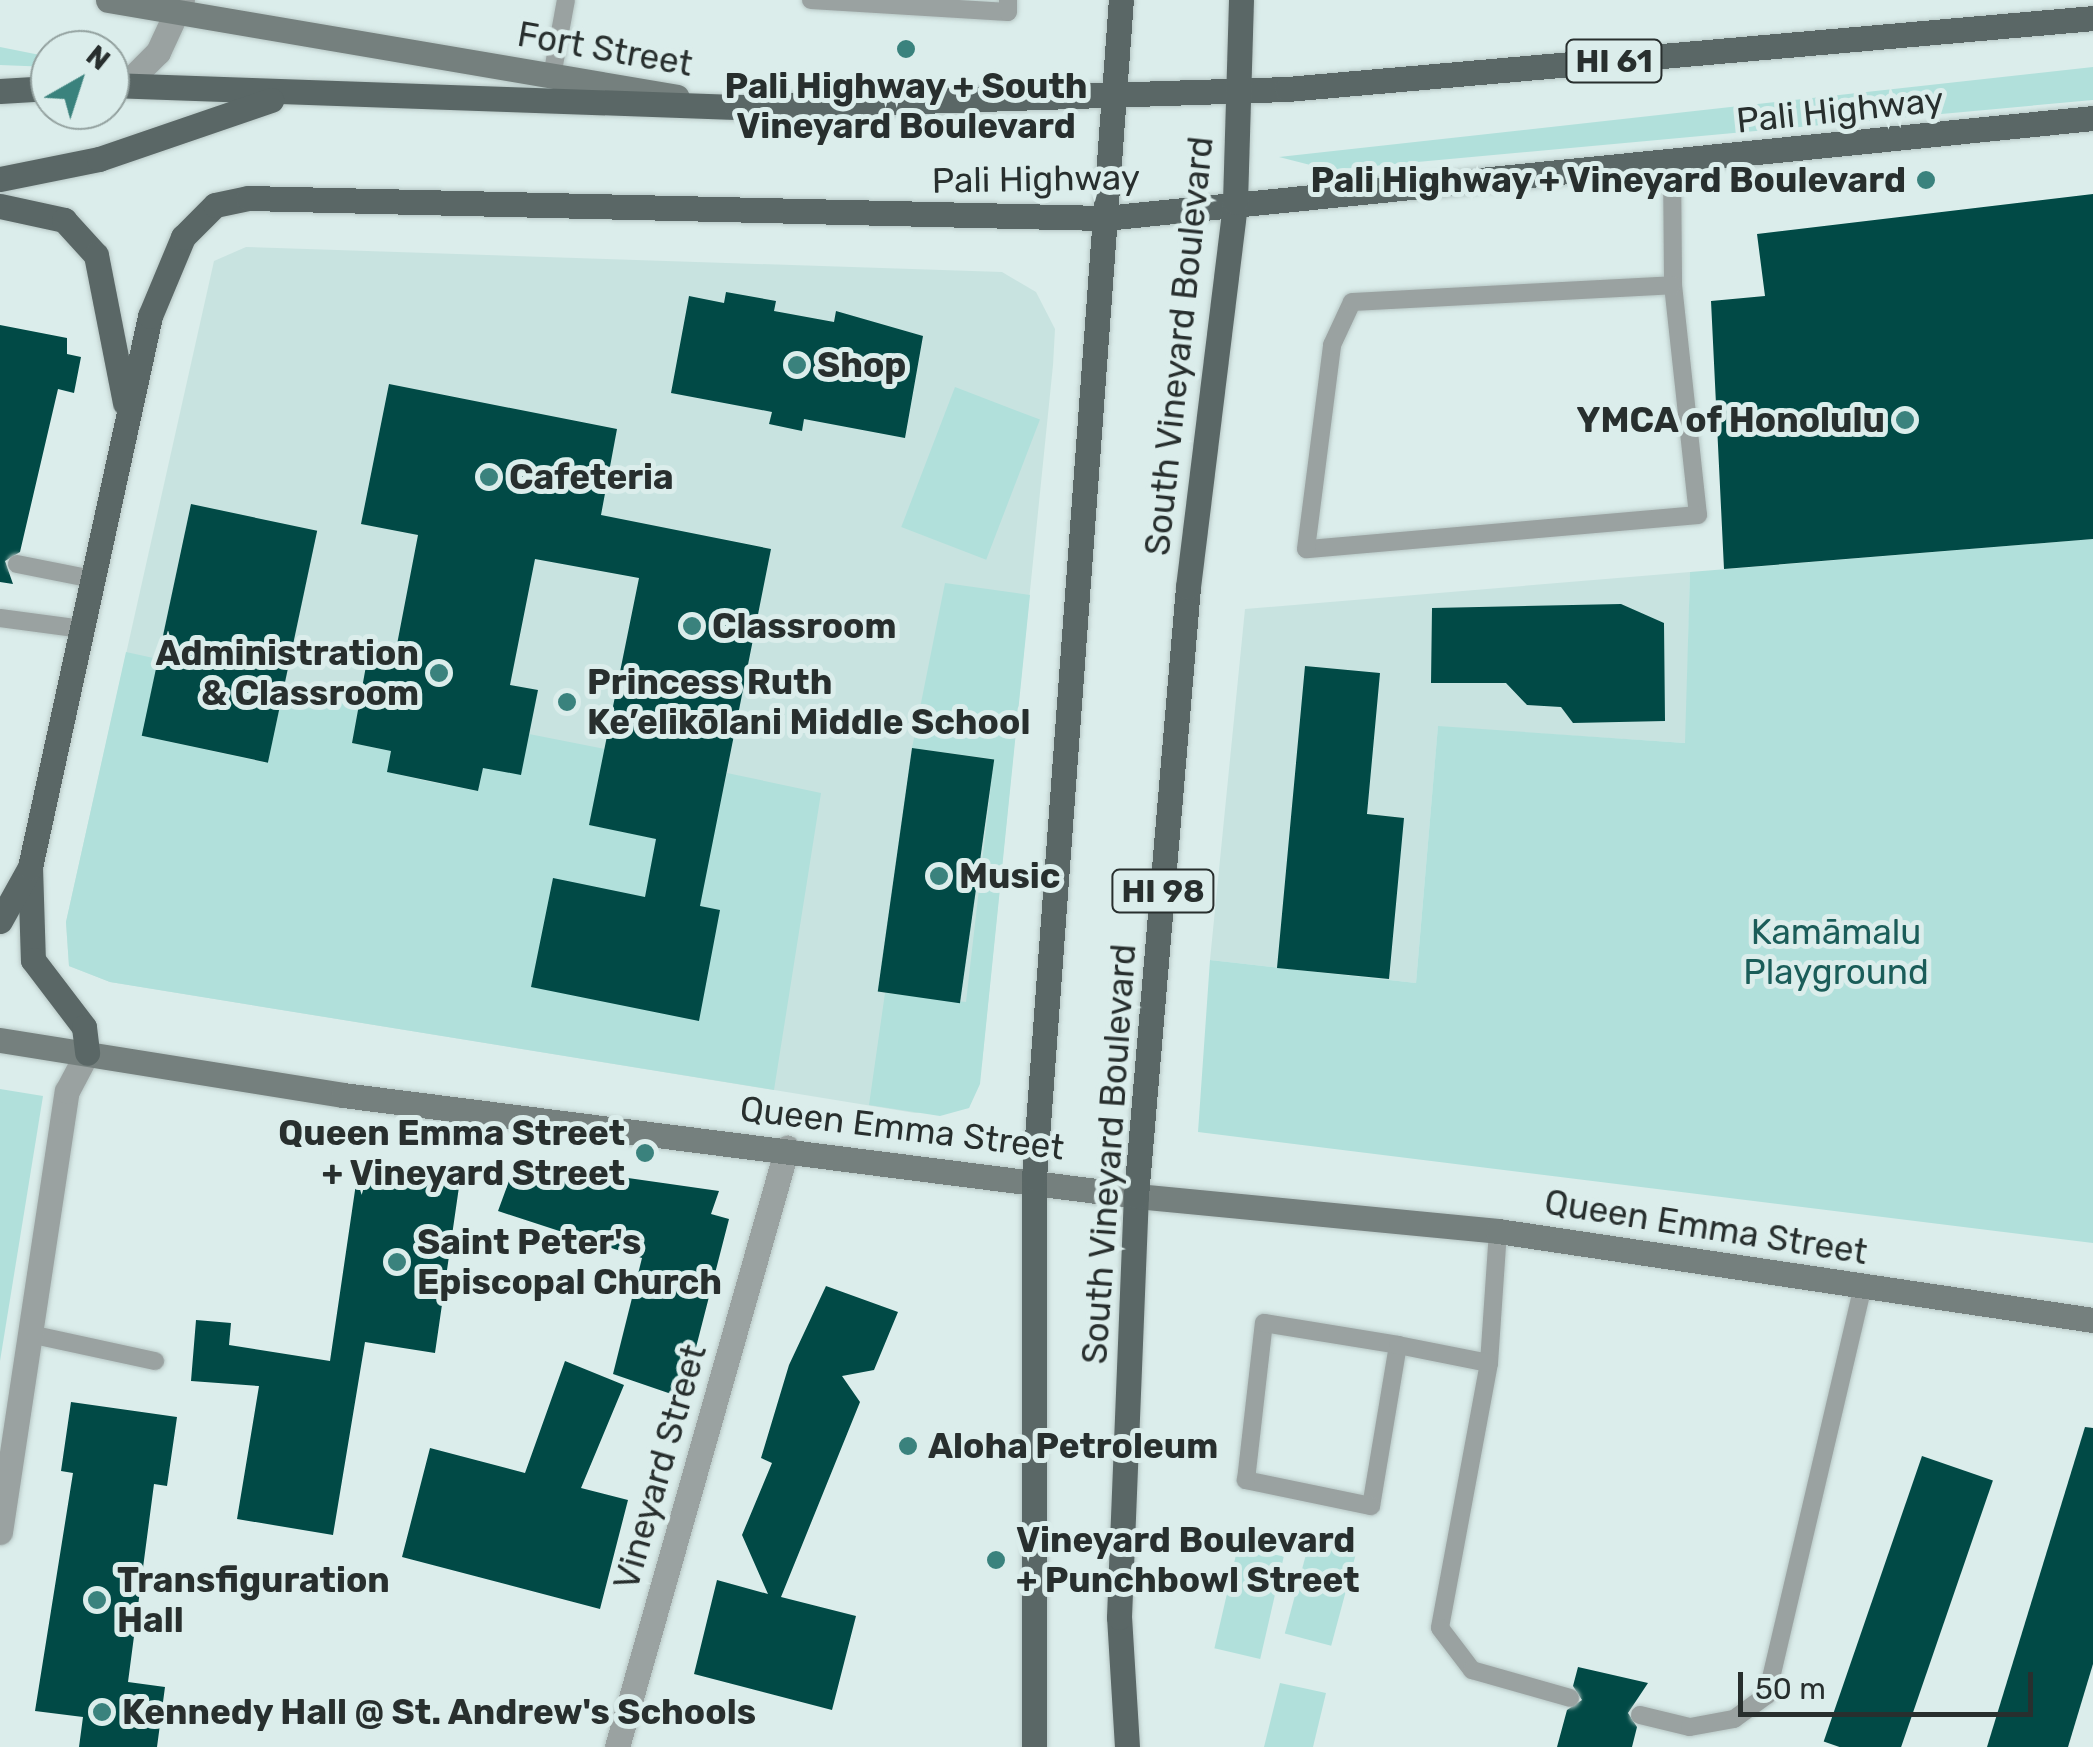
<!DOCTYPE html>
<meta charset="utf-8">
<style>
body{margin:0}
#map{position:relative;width:2093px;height:1747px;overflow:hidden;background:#dbedeb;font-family:Rubik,sans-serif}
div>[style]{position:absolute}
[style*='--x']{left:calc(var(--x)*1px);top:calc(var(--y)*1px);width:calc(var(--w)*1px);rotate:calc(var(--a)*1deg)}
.built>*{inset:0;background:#c8e3e0}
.green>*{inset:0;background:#b1e0db;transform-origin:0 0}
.building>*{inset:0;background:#014a46;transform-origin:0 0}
.roads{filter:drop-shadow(0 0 2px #b7c7c5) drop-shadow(0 0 2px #b7c7c5)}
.lane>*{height:18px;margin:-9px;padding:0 9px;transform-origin:9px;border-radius:9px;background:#9aa2a1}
.street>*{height:25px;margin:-12.5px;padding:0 12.5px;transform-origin:12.5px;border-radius:12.5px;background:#9aa2a1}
.secondary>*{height:25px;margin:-12.5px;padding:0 12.5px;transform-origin:12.5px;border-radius:12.5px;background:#75807e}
.primary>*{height:25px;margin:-12.5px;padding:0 12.5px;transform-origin:12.5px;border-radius:12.5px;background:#5a6766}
.dots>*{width:28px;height:28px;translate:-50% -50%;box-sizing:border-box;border:5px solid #dbedeb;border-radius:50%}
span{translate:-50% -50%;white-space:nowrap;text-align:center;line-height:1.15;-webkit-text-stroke:10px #dbedeb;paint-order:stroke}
.shield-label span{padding:2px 8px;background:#dbedeb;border:2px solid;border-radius:8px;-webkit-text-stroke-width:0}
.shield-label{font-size:32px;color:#282f2e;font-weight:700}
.street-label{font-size:35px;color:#282f2e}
.poi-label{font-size:35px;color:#282f2e;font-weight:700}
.right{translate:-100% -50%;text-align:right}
.left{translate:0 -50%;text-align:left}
.park-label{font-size:35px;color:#1a5d59}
.north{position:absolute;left:30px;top:30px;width:100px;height:100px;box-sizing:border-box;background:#dbedeb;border:2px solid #93a19f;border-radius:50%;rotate:39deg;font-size:28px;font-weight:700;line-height:40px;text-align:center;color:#282f2e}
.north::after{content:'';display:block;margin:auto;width:35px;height:45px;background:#3a827d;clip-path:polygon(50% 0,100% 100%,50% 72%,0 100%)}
.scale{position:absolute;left:1738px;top:1672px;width:295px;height:45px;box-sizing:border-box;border:5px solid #282f2e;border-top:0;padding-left:12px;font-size:30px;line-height:35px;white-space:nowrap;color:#282f2e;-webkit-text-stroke:8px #dbedeb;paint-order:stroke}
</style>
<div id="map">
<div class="built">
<i style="clip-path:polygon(246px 247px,1002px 272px,1036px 292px,1055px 329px,1053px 365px,982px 1062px,969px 1108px,915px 1113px,110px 982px,69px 966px,66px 922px,214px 261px)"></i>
<i style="clip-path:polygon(1690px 572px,1686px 743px,1438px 727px,1416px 983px,1210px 960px,1245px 609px)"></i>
</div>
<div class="green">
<i style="clip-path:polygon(0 47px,50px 57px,50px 67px,0 65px)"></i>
<i style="clip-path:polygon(2093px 67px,2093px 100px,1330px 170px,1279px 157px)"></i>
<i style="left:955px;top:387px;width:91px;height:150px;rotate:21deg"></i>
<i style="clip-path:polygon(2093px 539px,2093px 1243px,1198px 1132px,1210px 960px,1416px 983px,1438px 726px,1685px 743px,1690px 572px)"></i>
<i style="clip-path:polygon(945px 583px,1030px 595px,980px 1084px,969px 1108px,940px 1116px,869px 1105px,885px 993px,966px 1002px,994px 759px,912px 748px)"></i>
<i style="clip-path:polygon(126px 652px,158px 659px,143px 736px,267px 763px,285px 684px,360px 699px,352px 743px,391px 751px,388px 772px,426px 781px,478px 791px,483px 768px,529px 734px,605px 749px,590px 825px,710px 850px,727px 773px,821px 793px,774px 1090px,110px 982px,69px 966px,66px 922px)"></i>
<i style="clip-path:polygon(0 1089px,43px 1096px,0 1361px)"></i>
<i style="left:1312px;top:1532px;width:48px;height:105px;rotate:15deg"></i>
<i style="left:1238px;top:1546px;width:47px;height:105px;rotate:13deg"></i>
<i style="clip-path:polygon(1280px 1683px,1326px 1693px,1313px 1747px,1264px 1747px)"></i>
</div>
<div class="building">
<i style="clip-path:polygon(2093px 194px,2093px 539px,1724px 569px,1711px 301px,1765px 296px,1757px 234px)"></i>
<i style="clip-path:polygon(726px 292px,776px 301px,774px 311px,834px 322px,836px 311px,923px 336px,905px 438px,804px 419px,802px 431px,769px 424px,772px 412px,671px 393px,689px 296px,724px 303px)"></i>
<i style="clip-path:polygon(0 325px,67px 338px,67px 354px,81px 357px,74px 393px,58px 389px,20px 552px,5px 561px,13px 584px,0 582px)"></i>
<i style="clip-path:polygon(389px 384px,617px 429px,601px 515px,771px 549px,700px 906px,720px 910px,699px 1021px,531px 987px,553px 878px,645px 897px,656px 839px,589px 825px,639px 578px,535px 559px,510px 685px,538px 690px,521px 775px,483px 768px,478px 791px,387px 772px,391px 751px,352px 743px,368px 655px,394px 660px,418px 535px,361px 524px)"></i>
<i style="left:191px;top:504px;width:129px;height:237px;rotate:12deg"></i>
<i style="clip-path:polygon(1621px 604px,1664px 623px,1665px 721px,1573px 723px,1561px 707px,1527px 705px,1506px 683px,1431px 683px,1432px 608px)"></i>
<i style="clip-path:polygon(1305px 666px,1380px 673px,1367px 814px,1404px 818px,1389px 979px,1277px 968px)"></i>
<i style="left:912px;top:748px;width:83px;height:246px;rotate:8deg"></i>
<i style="clip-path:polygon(516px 1162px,719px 1191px,711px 1214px,729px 1219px,683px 1398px,613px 1374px,642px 1258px,498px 1211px)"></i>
<i style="clip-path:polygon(359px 1163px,460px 1180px,435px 1353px,365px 1342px,333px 1535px,237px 1519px,259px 1386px,191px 1381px,196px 1320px,231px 1323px,229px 1345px,330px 1361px)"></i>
<i style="clip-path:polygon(826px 1286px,898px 1312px,874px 1370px,842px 1376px,860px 1402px,781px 1597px,856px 1616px,832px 1710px,694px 1674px,717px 1580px,768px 1594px,742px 1535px,772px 1463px,761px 1458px,789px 1365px)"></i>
<i style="clip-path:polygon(565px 1361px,624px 1385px,581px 1488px,628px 1500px,600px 1609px,402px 1557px,430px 1448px,525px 1473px)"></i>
<i style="clip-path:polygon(71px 1402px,177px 1417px,167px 1486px,154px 1484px,128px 1682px,165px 1687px,157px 1747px,79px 1747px,83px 1717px,35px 1711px,73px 1473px,61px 1471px)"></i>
<i style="clip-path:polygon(2085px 1427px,2093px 1428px,2093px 1664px,2068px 1747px,1987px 1747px)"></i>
<i style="left:1922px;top:1456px;width:75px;height:302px;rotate:19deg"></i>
<i style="clip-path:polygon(1578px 1667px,1648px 1683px,1628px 1713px,1637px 1727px,1632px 1747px,1557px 1747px,1567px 1710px,1582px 1700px,1573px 1686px)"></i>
</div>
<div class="roads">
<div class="lane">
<i style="--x:811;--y:0;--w:197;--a:3.5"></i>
<i style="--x:1008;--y:12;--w:12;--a:-90"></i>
<i style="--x:552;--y:76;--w:77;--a:-79.6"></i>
<i style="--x:1672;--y:163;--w:122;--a:89.5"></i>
<i style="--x:1673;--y:285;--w:231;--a:83.8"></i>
<i style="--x:1698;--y:515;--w:393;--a:175"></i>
<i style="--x:1306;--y:549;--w:206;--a:-82.7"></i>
<i style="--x:1332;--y:345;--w:47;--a:-65.1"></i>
<i style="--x:1352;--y:302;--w:321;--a:-3"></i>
<i style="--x:17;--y:564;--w:77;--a:11.2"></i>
<i style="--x:0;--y:618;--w:83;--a:7.6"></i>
<i style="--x:1498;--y:1231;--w:132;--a:93.9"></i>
<i style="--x:1489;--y:1363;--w:269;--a:100.5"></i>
<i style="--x:1440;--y:1628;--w:53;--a:52.7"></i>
<i style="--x:1472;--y:1670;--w:102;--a:15.9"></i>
<i style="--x:30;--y:1334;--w:128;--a:12.2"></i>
<i style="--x:1398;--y:1345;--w:163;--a:99.5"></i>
<i style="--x:1371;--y:1506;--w:128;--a:-168.3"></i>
<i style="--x:1246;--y:1480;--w:158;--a:-83.5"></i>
<i style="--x:1264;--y:1323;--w:136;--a:9.3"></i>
<i style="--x:1398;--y:1345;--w:93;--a:11.2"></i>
<i style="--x:1640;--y:1715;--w:51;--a:13.5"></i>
<i style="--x:1690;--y:1727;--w:45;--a:-10.3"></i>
<i style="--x:1734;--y:1719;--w:41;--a:-36"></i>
<i style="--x:1767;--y:1695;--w:419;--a:-76.8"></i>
</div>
<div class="street">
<i style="--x:126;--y:84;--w:45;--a:-45"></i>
<i style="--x:158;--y:52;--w:57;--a:-65.2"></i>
<i style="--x:0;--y:1532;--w:446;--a:-81.4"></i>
<i style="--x:67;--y:1091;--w:43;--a:-62.2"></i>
<i style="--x:617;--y:1747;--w:623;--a:-74.16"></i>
</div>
<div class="secondary">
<i style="--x:108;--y:0;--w:577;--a:9.67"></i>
<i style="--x:0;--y:1040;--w:347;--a:9.1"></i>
<i style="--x:343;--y:1095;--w:799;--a:7.26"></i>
<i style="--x:1136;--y:1196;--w:364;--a:5.5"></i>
<i style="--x:1498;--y:1231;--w:602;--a:8.51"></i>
</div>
<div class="primary">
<i style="--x:110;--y:85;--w:626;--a:2.01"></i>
<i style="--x:736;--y:107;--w:551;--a:-1.87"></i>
<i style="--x:1287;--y:89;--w:809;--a:-5.03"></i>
<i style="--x:0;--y:91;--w:50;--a:-3.4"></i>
<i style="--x:0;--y:179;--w:101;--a:-11.4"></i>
<i style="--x:99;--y:159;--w:182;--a:-18.9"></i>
<i style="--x:0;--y:206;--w:66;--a:12.3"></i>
<i style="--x:64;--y:220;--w:47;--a:47.6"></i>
<i style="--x:96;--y:255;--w:151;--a:78.9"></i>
<i style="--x:30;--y:867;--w:93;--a:88.2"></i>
<i style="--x:33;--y:960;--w:84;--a:52.7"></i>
<i style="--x:84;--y:1027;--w:26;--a:83"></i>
<i style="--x:0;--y:921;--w:62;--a:-60.9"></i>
<i style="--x:30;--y:867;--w:564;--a:-77.71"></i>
<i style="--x:150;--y:316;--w:86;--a:-67.3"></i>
<i style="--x:183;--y:237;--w:45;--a:-45"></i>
<i style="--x:215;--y:205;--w:34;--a:-12"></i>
<i style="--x:248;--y:198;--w:857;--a:1.34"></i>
<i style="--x:1105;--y:218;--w:993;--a:-5.78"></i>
<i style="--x:1034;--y:1747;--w:569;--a:-90"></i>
<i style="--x:1034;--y:1178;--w:1181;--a:-85.78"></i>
<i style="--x:1127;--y:1747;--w:130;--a:-93.5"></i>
<i style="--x:1119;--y:1617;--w:421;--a:-87.7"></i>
<i style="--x:1136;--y:1196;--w:611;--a:-85.12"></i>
<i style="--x:1188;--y:587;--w:388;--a:-83"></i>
<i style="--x:1235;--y:202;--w:202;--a:-88.3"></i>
</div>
</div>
<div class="dots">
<i style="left:906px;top:49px;background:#3a827d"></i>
<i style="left:1926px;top:180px;background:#3a827d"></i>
<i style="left:797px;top:365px;background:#3a827d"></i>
<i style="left:1905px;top:420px;background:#3a827d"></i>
<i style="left:489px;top:477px;background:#3a827d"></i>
<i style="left:692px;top:626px;background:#3a827d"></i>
<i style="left:439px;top:673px;background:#3a827d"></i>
<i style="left:567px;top:702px;background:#3a827d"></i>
<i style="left:939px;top:876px;background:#3a827d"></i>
<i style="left:645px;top:1153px;background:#3a827d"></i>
<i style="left:397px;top:1262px;background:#3a827d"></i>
<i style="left:908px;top:1446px;background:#3a827d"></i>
<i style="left:996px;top:1560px;background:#3a827d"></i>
<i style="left:97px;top:1600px;background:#3a827d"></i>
<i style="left:102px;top:1712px;background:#3a827d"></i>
</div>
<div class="shield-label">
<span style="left:1614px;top:61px">HI 61</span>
<span style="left:1163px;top:891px">HI 98</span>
</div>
<div class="street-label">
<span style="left:605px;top:49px;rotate:10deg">Fort Street</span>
<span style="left:1840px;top:110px;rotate:-6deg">Pali Highway</span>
<span style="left:1036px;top:179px;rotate:-1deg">Pali Highway</span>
<span style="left:1179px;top:346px;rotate:-84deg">South Vineyard Boulevard</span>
<span style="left:902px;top:1128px;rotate:7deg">Queen Emma Street</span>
<span style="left:1109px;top:1154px;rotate:-86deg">South Vineyard Boulevard</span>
<span style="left:1706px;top:1227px;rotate:9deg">Queen Emma Street</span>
<span style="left:660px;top:1467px;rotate:-74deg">Vineyard Street</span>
</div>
<div class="poi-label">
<span style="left:906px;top:106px">Pali Highway + South<br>Vineyard Boulevard</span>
<span class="right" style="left:1906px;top:180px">Pali Highway + Vineyard Boulevard</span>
<span class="left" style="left:817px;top:365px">Shop</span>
<span class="right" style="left:1885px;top:420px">YMCA of Honolulu</span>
<span class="left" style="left:509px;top:477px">Cafeteria</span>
<span class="left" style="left:712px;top:626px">Classroom</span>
<span class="right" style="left:419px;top:673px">Administration<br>&amp; Classroom</span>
<span class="left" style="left:587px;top:702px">Princess Ruth<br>Ke’elikōlani Middle School</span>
<span class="left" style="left:959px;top:876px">Music</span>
<span class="right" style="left:625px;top:1153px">Queen Emma Street<br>+ Vineyard Street</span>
<span class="left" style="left:417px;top:1262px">Saint Peter's<br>Episcopal Church</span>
<span class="left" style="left:928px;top:1446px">Aloha Petroleum</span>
<span class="left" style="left:1016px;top:1560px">Vineyard Boulevard<br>+ Punchbowl Street</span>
<span class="left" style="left:117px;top:1600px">Transfiguration<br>Hall</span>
<span class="left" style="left:122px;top:1712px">Kennedy Hall @ St. Andrew's Schools</span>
</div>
<div class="park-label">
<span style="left:1836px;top:952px">Kamāmalu<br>Playground</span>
</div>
<div class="north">N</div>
<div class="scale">50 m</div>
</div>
